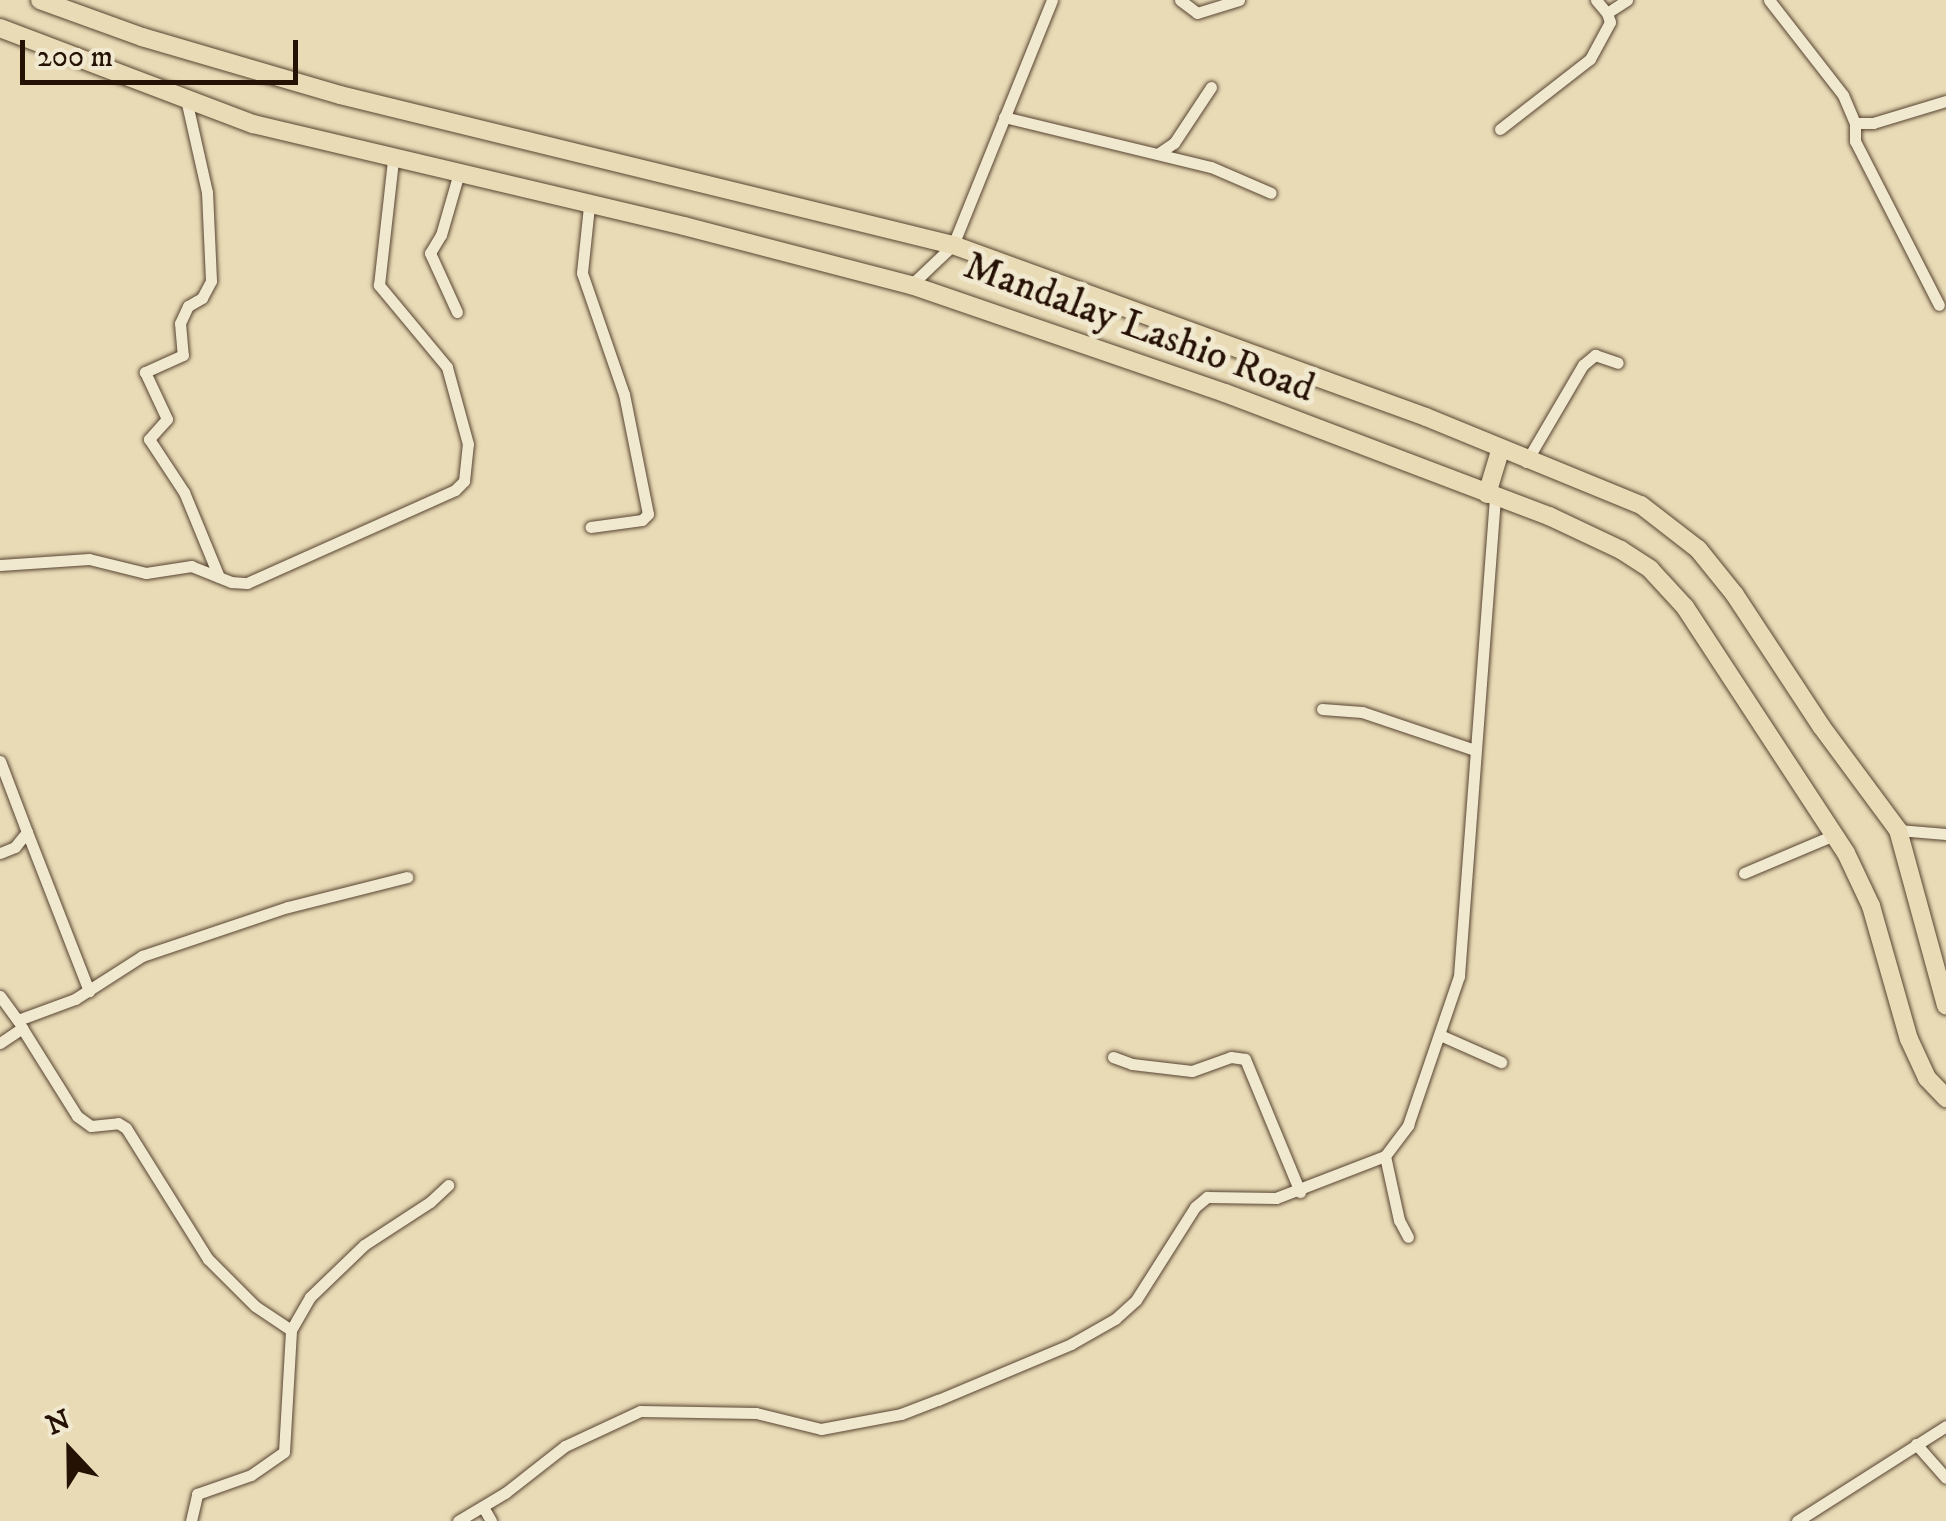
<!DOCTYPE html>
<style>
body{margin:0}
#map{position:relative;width:1946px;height:1521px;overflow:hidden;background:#e9dbb6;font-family:"IM FELL DW Pica",serif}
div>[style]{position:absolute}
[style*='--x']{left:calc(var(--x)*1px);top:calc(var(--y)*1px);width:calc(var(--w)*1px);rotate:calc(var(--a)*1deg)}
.roads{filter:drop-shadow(0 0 2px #574431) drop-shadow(0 0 2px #574431)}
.minor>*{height:11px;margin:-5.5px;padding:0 5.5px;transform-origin:5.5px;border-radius:5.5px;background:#f1e8d0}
.trunk>*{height:18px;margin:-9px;padding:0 9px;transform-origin:9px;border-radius:9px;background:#e9dbb6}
span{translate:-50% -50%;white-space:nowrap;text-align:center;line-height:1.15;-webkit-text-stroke:10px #f1e8d0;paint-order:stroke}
.street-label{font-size:40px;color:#261105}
.north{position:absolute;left:20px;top:1401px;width:100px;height:100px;-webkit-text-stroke:8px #f1e8d0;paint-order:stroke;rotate:338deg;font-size:28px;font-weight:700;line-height:40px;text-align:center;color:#261105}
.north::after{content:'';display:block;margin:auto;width:35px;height:45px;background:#261105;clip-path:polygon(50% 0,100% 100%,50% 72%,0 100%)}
.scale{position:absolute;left:20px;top:40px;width:278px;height:45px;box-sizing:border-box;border:5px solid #261105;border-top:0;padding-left:12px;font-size:30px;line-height:35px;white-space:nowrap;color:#261105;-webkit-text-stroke:8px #f1e8d0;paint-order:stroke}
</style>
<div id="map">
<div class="roads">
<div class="minor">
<i style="--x:1180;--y:0;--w:21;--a:37"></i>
<i style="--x:1197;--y:13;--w:44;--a:-17.2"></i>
<i style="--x:1596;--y:0;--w:17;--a:50"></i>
<i style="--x:1607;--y:13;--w:24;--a:-33"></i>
<i style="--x:1769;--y:0;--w:120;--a:52.1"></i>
<i style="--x:1843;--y:95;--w:30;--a:67"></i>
<i style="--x:1855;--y:123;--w:18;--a:90"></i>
<i style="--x:1855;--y:141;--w:184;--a:62.9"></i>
<i style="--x:186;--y:99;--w:95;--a:77.3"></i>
<i style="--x:207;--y:192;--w:89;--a:87.4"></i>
<i style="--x:211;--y:281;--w:19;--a:118"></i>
<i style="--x:202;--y:298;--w:16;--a:150"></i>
<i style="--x:188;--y:306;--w:19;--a:115"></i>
<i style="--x:180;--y:323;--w:32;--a:85"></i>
<i style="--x:183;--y:355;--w:42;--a:155.9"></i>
<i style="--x:145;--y:372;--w:52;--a:64.9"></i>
<i style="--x:167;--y:419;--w:27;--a:132"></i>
<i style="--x:149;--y:439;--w:64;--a:56.6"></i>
<i style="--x:184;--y:492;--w:92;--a:67.6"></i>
<i style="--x:1004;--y:117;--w:213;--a:13.6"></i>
<i style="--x:1211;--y:167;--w:65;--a:23.4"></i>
<i style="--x:1855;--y:123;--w:18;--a:0"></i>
<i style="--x:1873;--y:123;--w:76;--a:-16.8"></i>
<i style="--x:1500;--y:129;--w:114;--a:-37.9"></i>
<i style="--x:1590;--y:59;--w:42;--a:-61.6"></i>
<i style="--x:1610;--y:22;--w:9;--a:-108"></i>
<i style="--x:1159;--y:153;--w:18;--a:-34"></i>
<i style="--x:1174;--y:143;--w:67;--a:-56.5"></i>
<i style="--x:589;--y:206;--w:67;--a:96"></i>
<i style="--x:582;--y:273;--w:128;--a:70.9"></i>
<i style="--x:624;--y:394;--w:122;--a:78.7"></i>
<i style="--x:648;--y:514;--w:8;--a:135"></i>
<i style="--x:642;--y:520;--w:52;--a:172.3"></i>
<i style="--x:911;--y:285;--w:58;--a:-43.6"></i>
<i style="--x:953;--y:245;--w:264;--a:-68"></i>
<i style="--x:457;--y:312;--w:65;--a:-114.6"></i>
<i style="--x:430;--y:253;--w:21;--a:-59"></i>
<i style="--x:441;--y:235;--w:61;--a:-73.9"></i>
<i style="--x:1526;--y:462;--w:113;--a:-59.6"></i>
<i style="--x:1583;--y:365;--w:16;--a:-40"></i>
<i style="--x:1595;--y:355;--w:24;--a:19"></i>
<i style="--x:0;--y:565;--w:89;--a:-3.9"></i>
<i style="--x:89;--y:559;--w:59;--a:13.8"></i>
<i style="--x:146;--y:573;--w:46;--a:-8.8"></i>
<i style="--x:191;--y:566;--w:43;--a:21.8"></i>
<i style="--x:231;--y:582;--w:16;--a:4"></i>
<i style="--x:247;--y:583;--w:228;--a:-24.1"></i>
<i style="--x:455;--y:490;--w:13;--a:-45"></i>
<i style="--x:464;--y:481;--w:37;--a:-84"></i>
<i style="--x:468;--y:444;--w:80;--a:-105.3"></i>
<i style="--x:447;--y:367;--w:107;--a:-129.7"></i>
<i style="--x:379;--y:285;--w:126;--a:-83.6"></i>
<i style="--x:1322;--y:709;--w:40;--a:4.3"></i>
<i style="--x:1362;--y:712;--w:119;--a:18.6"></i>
<i style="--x:0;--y:761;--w:76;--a:69.2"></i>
<i style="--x:27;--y:832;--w:19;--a:129"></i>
<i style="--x:15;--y:847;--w:16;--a:158"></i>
<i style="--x:1898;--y:830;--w:48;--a:4.8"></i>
<i style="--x:27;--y:832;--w:171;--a:68.7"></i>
<i style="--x:1744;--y:873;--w:98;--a:-22.9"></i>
<i style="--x:0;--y:996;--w:34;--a:54"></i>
<i style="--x:18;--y:1020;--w:61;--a:-20.2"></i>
<i style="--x:75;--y:999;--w:80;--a:-32.7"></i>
<i style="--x:142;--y:956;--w:154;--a:-18.6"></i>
<i style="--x:288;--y:907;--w:123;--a:-14.1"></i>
<i style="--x:1440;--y:1035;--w:67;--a:23.9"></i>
<i style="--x:0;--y:1043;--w:27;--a:-34"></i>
<i style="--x:22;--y:1028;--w:104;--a:58"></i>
<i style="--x:77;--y:1116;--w:17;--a:36"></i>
<i style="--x:91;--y:1126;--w:27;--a:-6"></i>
<i style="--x:118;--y:1123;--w:9;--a:32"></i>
<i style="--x:126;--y:1128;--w:155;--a:58"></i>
<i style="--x:208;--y:1259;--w:66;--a:45"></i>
<i style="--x:255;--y:1306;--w:43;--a:33.7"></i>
<i style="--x:1113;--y:1057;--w:20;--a:20"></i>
<i style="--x:1132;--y:1064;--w:60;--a:6.7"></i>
<i style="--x:1192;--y:1071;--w:41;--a:-19.7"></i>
<i style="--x:1231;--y:1057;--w:14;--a:8"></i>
<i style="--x:1245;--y:1059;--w:144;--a:67.5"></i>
<i style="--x:1385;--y:1156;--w:66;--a:77.7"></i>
<i style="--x:1399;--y:1220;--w:19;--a:62"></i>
<i style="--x:1916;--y:1444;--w:45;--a:48.6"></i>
<i style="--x:483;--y:1507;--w:16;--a:60"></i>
<i style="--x:191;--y:1521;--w:28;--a:-77"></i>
<i style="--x:197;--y:1494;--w:57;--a:-19.4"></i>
<i style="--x:251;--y:1475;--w:40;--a:-34.9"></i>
<i style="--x:284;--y:1452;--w:122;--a:-86.7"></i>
<i style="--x:291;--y:1330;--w:38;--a:-60"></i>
<i style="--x:310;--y:1297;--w:75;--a:-43.9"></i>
<i style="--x:364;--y:1245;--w:79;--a:-33.1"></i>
<i style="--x:430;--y:1202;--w:25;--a:-43"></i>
<i style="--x:458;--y:1521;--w:55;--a:-30.8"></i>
<i style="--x:505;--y:1493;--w:76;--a:-38.1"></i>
<i style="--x:565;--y:1446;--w:83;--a:-25"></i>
<i style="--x:640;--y:1411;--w:116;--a:1"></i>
<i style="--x:756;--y:1413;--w:67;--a:13.8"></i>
<i style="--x:821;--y:1429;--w:81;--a:-10.6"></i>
<i style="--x:901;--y:1414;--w:40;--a:-21"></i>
<i style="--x:938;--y:1400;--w:144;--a:-22.8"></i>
<i style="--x:1071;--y:1344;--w:51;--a:-29.6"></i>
<i style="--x:1115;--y:1319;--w:28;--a:-42"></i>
<i style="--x:1136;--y:1300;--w:110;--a:-57.6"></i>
<i style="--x:1195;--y:1207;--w:16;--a:-40"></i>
<i style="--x:1207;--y:1197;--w:69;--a:0.8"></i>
<i style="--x:1276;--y:1198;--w:117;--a:-21.1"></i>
<i style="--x:1385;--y:1156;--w:39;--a:-53"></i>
<i style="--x:1408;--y:1125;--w:157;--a:-71.1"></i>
<i style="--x:1459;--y:976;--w:480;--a:-85.7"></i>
<i style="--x:1797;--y:1521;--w:177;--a:-32.5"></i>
</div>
<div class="trunk">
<i style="--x:40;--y:0;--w:109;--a:19.9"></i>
<i style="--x:142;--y:37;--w:206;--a:16.3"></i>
<i style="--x:340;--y:95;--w:631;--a:13.75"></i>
<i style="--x:953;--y:245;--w:503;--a:19.98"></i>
<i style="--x:1426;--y:417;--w:232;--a:22.3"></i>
<i style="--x:1641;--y:505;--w:72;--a:37.7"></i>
<i style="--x:1698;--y:549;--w:59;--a:51.2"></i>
<i style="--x:1735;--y:595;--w:157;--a:56.7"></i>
<i style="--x:1821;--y:726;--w:129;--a:53.5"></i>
<i style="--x:1898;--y:830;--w:182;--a:74.7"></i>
<i style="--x:0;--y:28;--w:271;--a:20.8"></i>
<i style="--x:253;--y:124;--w:443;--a:13.3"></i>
<i style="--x:684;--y:226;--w:235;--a:14.6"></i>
<i style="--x:911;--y:285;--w:332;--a:19"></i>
<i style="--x:1225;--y:393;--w:347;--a:20.8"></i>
<i style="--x:1549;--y:516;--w:80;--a:25.3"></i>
<i style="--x:1621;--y:550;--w:35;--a:33"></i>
<i style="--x:1650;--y:569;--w:52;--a:47.4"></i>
<i style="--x:1685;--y:607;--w:294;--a:56.8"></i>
<i style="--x:1846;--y:853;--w:59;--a:64.7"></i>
<i style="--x:1871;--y:906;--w:138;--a:74.1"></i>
<i style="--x:1909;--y:1039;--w:43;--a:65.2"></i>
<i style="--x:1927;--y:1078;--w:28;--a:46"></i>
<i style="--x:1487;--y:494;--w:45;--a:-73.2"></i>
</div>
</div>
<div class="street-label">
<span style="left:1139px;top:328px;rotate:20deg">Mandalay Lashio Road</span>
</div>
<div class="north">N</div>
<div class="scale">200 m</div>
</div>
